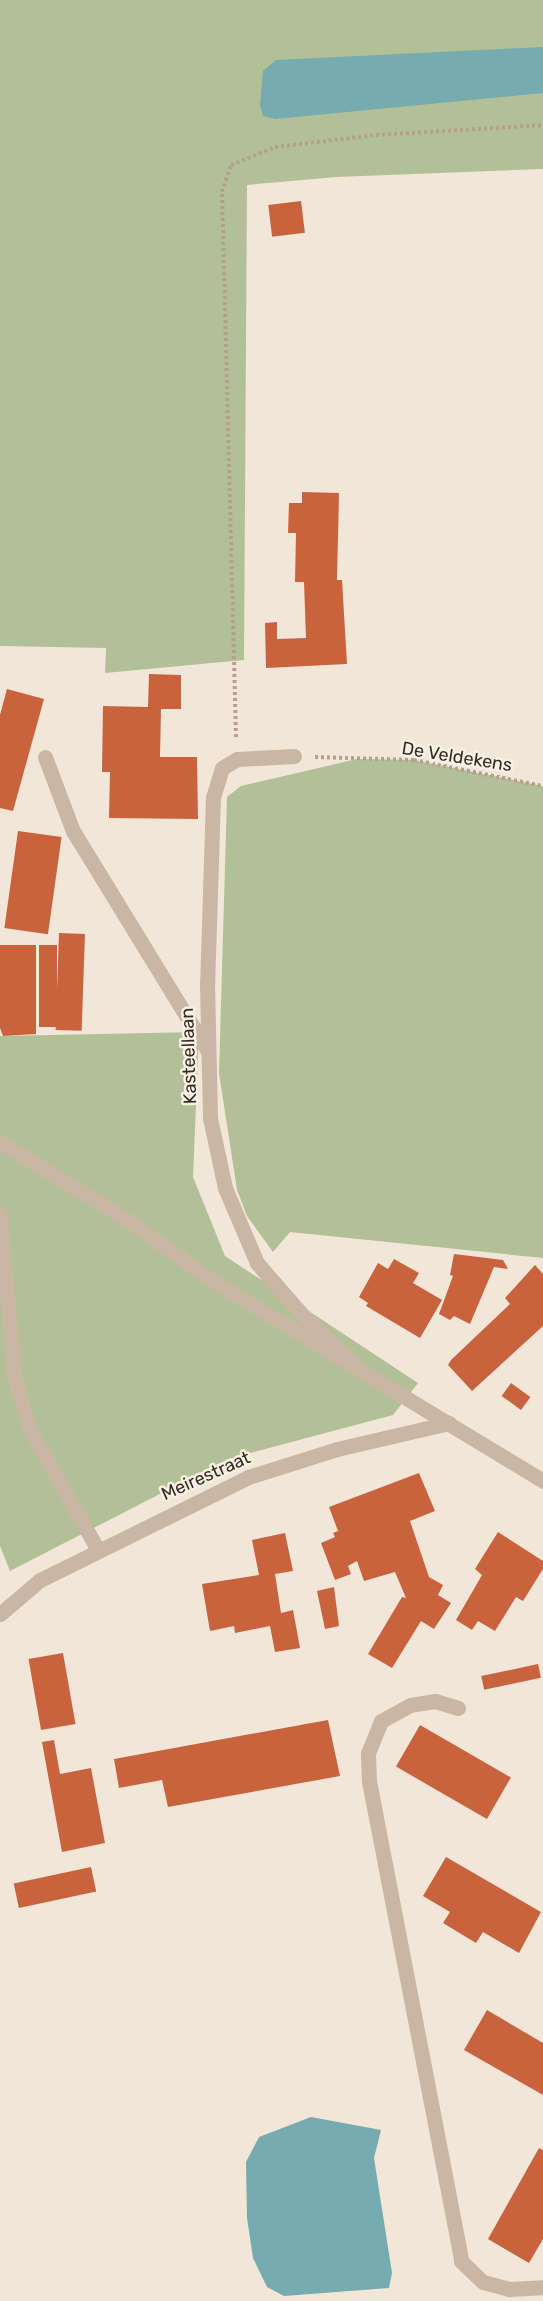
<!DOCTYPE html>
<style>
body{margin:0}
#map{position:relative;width:543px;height:2301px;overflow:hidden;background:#f1e6d7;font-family:Rubik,sans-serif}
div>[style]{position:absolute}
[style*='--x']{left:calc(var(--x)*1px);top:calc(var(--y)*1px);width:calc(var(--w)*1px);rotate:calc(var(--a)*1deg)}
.green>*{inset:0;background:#b2c097}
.water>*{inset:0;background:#76abaf}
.building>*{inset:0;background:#c9633e;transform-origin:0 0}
.path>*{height:4px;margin-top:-2px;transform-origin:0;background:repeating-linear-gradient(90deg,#b5a08e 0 3px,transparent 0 6px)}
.minor>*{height:15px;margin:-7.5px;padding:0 7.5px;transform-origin:7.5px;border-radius:7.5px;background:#c9b6a3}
span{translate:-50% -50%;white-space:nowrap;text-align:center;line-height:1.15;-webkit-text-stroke:5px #f9f0e4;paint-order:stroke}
.street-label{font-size:18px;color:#342b26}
</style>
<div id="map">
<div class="green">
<i style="clip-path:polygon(0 0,543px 0,543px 169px,336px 177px,247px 185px,244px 660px,105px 673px,106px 648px,0 646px)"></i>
<i style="clip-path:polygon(357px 759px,414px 760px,543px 786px,543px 1258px,290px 1232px,273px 1252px,247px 1216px,237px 1190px,219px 1073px,227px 797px,241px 786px)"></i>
<i style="clip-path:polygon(199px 1032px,193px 1177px,225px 1256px,418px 1383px,393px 1415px,228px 1459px,10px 1571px,0 1546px,0 1036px)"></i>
</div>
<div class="water">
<i style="clip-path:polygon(543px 47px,543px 93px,275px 119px,263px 116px,260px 105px,263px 71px,276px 60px)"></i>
<i style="clip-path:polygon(311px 2117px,381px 2130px,374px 2158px,392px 2273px,389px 2288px,284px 2296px,267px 2287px,253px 2258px,247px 2218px,246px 2162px,259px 2137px)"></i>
</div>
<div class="building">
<i style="left:301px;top:201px;width:32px;height:33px;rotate:83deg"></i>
<i style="clip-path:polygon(302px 492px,339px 493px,337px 580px,342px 580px,347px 664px,266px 668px,265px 623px,277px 622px,277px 639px,306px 638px,304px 582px,295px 582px,296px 533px,288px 533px,289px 503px,302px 503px)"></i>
<i style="clip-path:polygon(149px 674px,181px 675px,181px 709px,161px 709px,160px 757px,197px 757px,198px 819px,109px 818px,110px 772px,102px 772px,103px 706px,148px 707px)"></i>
<i style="clip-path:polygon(7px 689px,44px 699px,13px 811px,0 808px,0 715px)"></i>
<i style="left:18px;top:831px;width:44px;height:98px;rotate:8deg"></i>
<i style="left:59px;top:933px;width:26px;height:97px;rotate:2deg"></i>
<i style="clip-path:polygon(0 945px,36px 945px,36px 1034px,3px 1036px,0 1028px)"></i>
<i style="left:39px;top:945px;width:18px;height:82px"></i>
<i style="clip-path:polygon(454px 1254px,503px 1260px,508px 1269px,494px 1267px,470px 1324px,454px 1316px,450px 1320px,439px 1314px,453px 1276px,450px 1275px)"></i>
<i style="clip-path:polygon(394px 1259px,419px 1273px,413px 1283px,442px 1300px,420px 1338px,366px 1306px,368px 1303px,359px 1297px,378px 1263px,388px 1269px)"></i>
<i style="clip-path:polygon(535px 1265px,543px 1274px,543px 1326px,472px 1391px,448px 1365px,451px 1360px,510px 1304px,505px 1298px)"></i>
<i style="left:511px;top:1383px;width:24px;height:16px;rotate:36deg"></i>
<i style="clip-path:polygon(419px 1473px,435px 1511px,410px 1521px,429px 1577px,443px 1585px,438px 1595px,451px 1603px,434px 1629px,421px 1621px,392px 1668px,368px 1654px,402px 1597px,406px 1598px,395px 1572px,364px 1581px,357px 1561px,348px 1566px,351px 1574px,335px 1580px,321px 1543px,335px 1537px,333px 1533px,338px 1531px,329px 1507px)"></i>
<i style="clip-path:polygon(498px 1532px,543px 1561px,543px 1569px,523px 1601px,516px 1597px,495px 1631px,478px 1621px,472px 1630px,456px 1620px,482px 1575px,475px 1569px)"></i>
<i style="clip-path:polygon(285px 1533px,293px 1571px,275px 1574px,281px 1613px,293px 1610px,300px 1648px,275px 1652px,270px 1626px,235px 1633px,234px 1626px,210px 1631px,202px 1584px,259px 1575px,252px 1540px)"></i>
<i style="clip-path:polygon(334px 1587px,339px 1626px,325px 1629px,317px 1591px)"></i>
<i style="left:63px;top:1653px;width:72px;height:35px;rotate:80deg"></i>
<i style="left:538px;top:1664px;width:14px;height:58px;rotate:78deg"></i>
<i style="clip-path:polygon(328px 1720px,340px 1776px,168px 1807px,162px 1780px,119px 1788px,114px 1759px)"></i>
<i style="left:420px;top:1725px;width:105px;height:48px;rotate:30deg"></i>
<i style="clip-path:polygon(54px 1740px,60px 1774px,91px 1768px,105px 1843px,62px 1852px,42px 1742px)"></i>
<i style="clip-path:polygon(446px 1857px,541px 1912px,519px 1953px,483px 1932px,476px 1943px,443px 1923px,450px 1912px,423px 1896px)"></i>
<i style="left:91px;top:1867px;width:25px;height:79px;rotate:78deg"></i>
<i style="clip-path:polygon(487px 2010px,543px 2043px,543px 2095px,464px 2050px)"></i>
<i style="clip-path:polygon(539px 2148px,543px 2150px,543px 2239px,529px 2263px,488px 2239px)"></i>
</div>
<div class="path">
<i style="--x:236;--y:737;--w:545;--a:-91.47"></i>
<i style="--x:222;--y:192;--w:28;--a:-72"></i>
<i style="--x:231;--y:165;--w:48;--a:-22.2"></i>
<i style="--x:275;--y:147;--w:102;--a:-6.8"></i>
<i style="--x:376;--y:135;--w:167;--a:-3.4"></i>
<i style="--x:315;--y:757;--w:99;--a:1.7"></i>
<i style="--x:414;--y:760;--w:132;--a:11.4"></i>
</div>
<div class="minor">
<i style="--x:294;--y:756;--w:57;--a:177"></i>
<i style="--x:237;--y:759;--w:17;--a:149"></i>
<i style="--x:222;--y:768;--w:30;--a:107"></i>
<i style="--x:213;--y:797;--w:187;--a:91.8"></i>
<i style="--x:207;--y:984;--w:134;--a:88.7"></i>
<i style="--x:210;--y:1118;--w:72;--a:77.9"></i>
<i style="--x:225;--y:1188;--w:82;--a:66.9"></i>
<i style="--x:257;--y:1263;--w:73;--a:48.9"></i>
<i style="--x:305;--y:1318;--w:74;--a:43.4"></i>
<i style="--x:45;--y:757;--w:79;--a:69.3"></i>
<i style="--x:73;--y:831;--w:258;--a:58.5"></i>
<i style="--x:0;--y:1142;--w:155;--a:31.5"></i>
<i style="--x:132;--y:1223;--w:100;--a:35.6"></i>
<i style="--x:213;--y:1281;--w:386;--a:31.2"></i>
<i style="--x:0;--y:1215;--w:160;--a:85"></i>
<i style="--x:14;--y:1374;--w:56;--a:74.5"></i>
<i style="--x:29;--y:1428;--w:140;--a:60.5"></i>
<i style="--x:0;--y:1614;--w:52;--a:-40.4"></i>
<i style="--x:40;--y:1580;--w:232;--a:-26.3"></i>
<i style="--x:248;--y:1477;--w:93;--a:-17.5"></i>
<i style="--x:337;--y:1449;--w:115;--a:-13.1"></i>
<i style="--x:458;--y:1708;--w:24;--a:-163"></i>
<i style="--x:435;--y:1701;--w:25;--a:171"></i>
<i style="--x:410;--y:1705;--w:33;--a:151"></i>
<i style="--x:381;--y:1721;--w:35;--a:112"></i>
<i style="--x:368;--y:1754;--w:27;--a:88"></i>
<i style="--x:369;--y:1781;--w:489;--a:79.1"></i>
<i style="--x:461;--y:2261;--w:30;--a:44"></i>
<i style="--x:483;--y:2282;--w:27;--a:15"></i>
<i style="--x:509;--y:2289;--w:34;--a:-3"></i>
</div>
<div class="street-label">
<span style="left:457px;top:757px;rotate:9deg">De Veldekens</span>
<span style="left:189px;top:1056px;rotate:-92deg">Kasteellaan</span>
<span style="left:206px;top:1476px;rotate:-24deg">Meirestraat</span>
</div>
</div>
